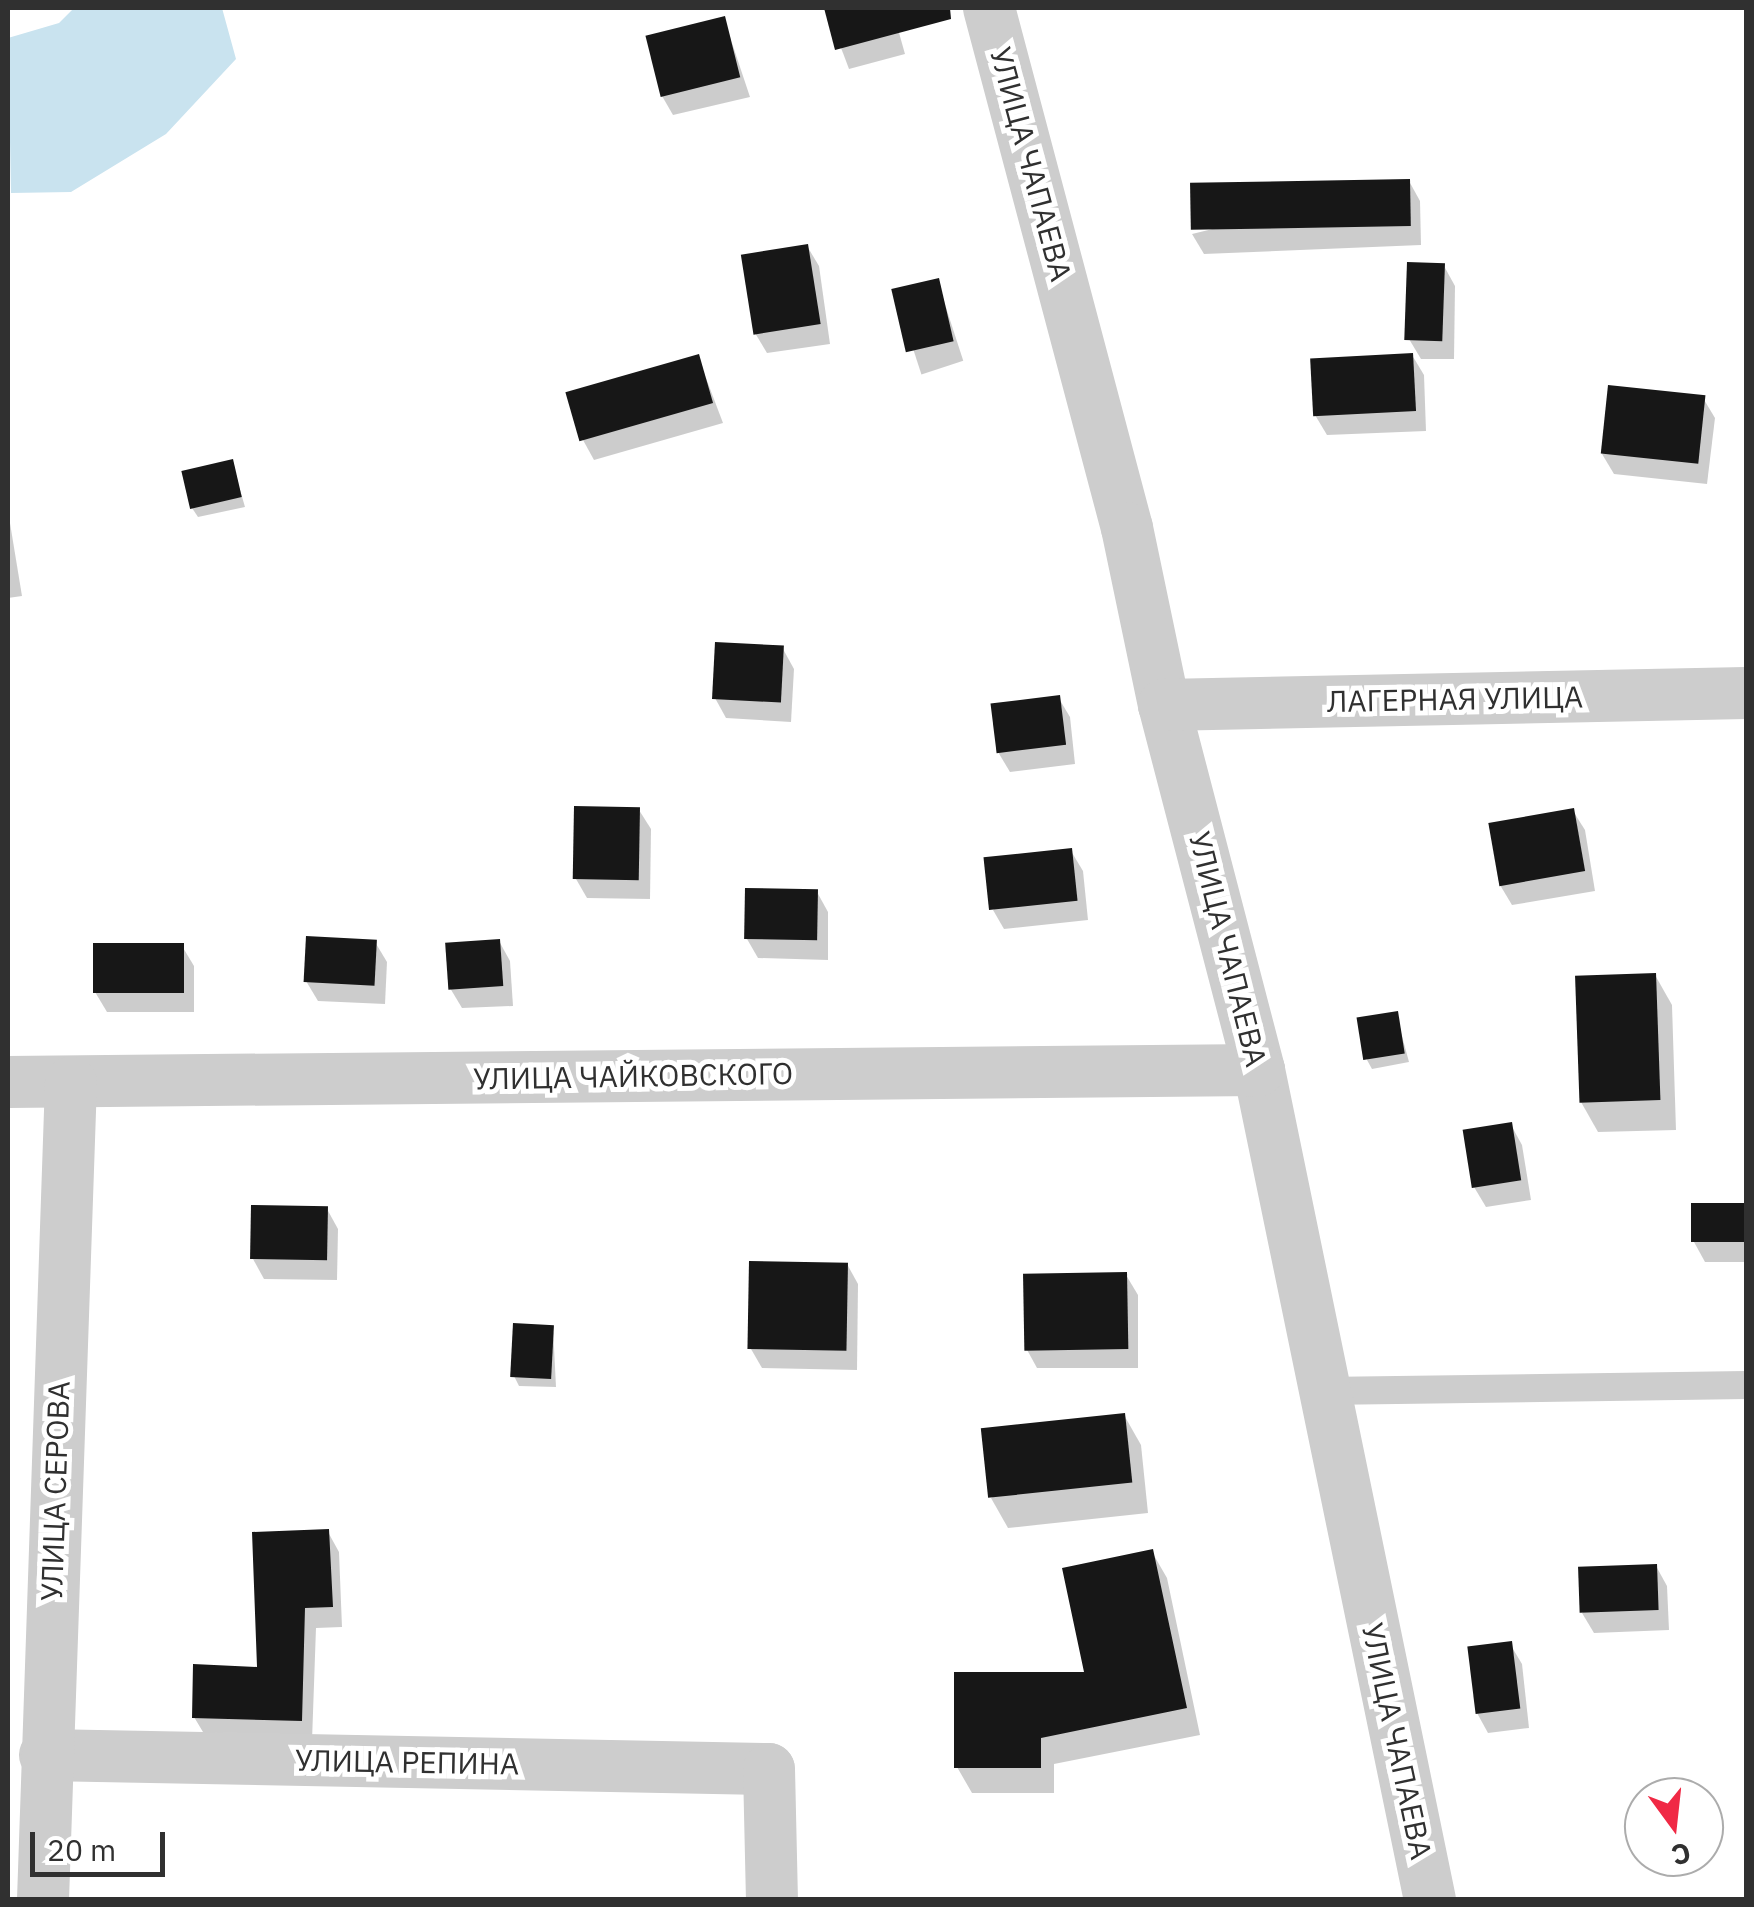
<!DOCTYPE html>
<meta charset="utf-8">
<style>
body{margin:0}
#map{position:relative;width:1754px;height:1907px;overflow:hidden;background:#fff;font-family:"IBM Plex Sans",sans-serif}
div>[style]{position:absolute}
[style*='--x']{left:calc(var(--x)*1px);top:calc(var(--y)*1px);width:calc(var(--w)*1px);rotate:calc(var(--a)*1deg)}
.water>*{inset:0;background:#c9e3ef}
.shadow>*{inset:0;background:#0003;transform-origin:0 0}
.building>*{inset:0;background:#171717;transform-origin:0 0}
.service>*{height:28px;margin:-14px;padding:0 14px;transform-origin:14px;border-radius:14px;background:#cdcdcd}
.minor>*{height:52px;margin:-26px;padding:0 26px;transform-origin:26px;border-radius:26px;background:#cdcdcd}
span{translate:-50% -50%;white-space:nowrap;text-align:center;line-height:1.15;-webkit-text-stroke:10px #fff;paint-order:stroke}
.street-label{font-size:30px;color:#303030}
.frame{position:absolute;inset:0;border:10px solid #303030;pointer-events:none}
.north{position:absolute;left:1624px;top:1777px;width:100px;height:100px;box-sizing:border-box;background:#fff;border:2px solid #acacac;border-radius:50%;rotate:165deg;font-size:28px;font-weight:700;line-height:40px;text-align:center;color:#303030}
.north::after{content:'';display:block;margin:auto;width:35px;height:45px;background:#f02945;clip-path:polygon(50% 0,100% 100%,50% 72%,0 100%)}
.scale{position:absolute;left:30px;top:1832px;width:135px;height:45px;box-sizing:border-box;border:5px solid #303030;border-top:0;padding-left:12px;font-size:30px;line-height:35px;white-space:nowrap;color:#303030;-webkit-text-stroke:8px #fff;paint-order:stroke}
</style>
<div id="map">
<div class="water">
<i style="clip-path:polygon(74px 8px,222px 8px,236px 59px,166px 134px,71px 192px,11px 193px,8px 38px,59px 23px)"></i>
</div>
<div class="shadow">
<i style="clip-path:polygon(826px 8px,892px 8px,905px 54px,849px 69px)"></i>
<i style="clip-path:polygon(724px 19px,750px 97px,673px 115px,662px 96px)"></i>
<i style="clip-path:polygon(1409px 181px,1420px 201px,1421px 245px,1204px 254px,1192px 234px)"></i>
<i style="clip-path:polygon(807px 246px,819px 266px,830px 344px,767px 353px,755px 333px)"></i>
<i style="clip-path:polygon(1444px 266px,1455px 286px,1454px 359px,1421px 359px,1409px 339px)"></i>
<i style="left:937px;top:280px;width:85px;height:44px;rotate:72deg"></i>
<i style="clip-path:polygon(1412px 355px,1424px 375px,1426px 431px,1327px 435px,1315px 415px)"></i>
<i style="clip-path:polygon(698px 357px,723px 423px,594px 460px,583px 440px)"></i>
<i style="clip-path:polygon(1703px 398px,1715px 418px,1707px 484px,1614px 474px,1602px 454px)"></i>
<i style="clip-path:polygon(232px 462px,245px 507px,198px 517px,192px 508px)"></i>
<i style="clip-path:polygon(8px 511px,22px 596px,8px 598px)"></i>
<i style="clip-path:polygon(783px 649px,794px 669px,791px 722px,726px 718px,715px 698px)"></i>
<i style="clip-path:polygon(1058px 697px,1070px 717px,1075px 764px,1010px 772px,998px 752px)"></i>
<i style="clip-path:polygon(639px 810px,651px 829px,650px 899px,587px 898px,576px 879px)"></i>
<i style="clip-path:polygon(1573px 811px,1585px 830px,1595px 891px,1512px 905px,1500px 885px)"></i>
<i style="clip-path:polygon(1071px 851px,1083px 871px,1088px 920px,1004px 929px,993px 910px)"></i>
<i style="clip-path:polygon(817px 892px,828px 912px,828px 960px,758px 958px,747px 939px)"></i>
<i style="clip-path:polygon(499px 941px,510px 961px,513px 1006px,462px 1008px,450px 988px)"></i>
<i style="clip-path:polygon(375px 942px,387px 962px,385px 1004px,318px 1001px,306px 981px)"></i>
<i style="clip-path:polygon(182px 946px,194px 966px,194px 1012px,107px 1012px,95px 992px)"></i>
<i style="clip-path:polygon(1655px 975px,1672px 1005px,1676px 1130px,1598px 1132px,1581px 1102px)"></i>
<i style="clip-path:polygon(1396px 1014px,1409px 1062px,1372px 1069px,1367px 1060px)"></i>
<i style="clip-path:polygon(1511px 1125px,1522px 1145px,1531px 1200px,1486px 1207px,1474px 1187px)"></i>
<i style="clip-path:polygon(1746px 1205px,1746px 1262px,1705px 1262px,1694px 1242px,1694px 1206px)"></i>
<i style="clip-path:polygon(327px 1209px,338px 1229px,337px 1280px,264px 1279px,253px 1259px)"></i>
<i style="clip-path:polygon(847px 1264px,858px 1284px,857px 1370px,762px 1368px,751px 1349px)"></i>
<i style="clip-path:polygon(1126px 1275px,1138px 1295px,1138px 1368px,1037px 1368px,1026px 1348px)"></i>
<i style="clip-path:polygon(553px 1327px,556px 1387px,519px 1386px,514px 1376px)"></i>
<i style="clip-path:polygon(1124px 1415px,1141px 1445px,1148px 1513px,1008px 1528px,991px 1498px)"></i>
<i style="clip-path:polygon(328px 1532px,339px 1552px,342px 1627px,316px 1628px,312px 1741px,206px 1737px,194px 1717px,260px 1669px)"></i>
<i style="clip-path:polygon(1152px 1552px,1167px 1578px,1200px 1735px,1054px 1764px,1054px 1793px,972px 1793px,957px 1767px,1087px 1675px)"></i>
<i style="clip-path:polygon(1656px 1566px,1667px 1586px,1669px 1630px,1594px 1633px,1582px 1613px)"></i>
<i style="clip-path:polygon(1510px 1644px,1522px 1664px,1529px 1728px,1488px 1733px,1477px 1713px)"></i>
</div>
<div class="building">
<i style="clip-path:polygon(824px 8px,950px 8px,951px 19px,835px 50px)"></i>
<i style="left:725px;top:16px;width:63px;height:82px;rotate:76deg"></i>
<i style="left:1410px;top:179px;width:47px;height:220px;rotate:89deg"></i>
<i style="left:808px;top:244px;width:81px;height:68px;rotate:81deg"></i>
<i style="left:1407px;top:262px;width:38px;height:78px;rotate:2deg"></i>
<i style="left:939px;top:278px;width:65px;height:49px;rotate:77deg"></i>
<i style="left:1413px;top:353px;width:58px;height:103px;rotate:87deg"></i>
<i style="left:699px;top:354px;width:51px;height:139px;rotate:74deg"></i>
<i style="left:1608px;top:385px;width:98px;height:69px;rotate:6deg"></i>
<i style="left:233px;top:459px;width:39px;height:53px;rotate:77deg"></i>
<i style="left:715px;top:642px;width:69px;height:57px;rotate:3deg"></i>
<i style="left:1060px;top:695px;width:50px;height:70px;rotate:83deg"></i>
<i style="left:574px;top:806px;width:66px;height:73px;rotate:1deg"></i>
<i style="left:1574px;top:808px;width:64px;height:87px;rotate:80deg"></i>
<i style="left:1072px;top:848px;width:53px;height:89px;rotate:84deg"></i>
<i style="left:745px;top:888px;width:73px;height:51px;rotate:1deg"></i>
<i style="left:306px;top:936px;width:71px;height:46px;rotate:3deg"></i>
<i style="left:500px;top:939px;width:47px;height:55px;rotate:86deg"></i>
<i style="left:184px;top:943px;width:50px;height:91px;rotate:90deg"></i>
<i style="left:1656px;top:973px;width:127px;height:81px;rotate:88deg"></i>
<i style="left:1398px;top:1011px;width:43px;height:42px;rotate:81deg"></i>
<i style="left:1512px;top:1122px;width:59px;height:50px;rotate:81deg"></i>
<i style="left:1691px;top:1203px;width:55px;height:39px"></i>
<i style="left:251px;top:1205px;width:77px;height:54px;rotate:1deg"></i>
<i style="left:749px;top:1261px;width:99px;height:88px;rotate:1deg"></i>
<i style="left:1127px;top:1272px;width:77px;height:104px;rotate:89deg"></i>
<i style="left:513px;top:1323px;width:41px;height:54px;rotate:3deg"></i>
<i style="left:1125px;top:1413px;width:70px;height:145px;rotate:84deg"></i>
<i style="clip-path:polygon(329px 1529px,333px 1607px,305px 1608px,302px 1721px,192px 1718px,193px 1664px,257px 1667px,252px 1532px)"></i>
<i style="clip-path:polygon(1153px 1549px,1187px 1708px,1041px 1738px,1041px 1768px,954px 1768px,954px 1672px,1084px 1672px,1062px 1568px)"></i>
<i style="left:1657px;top:1564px;width:46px;height:79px;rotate:88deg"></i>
<i style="left:1512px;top:1641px;width:68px;height:45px;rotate:83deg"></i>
</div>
<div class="service">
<i style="--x:1323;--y:1391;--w:423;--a:-0.8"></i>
</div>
<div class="minor">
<i style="--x:989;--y:8;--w:538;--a:75.14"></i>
<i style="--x:1127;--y:528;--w:181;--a:78.2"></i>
<i style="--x:1164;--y:705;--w:377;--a:75.4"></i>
<i style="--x:1259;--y:1070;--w:847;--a:78.36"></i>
<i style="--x:1164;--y:705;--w:582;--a:-1.18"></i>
<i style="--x:8;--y:1082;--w:1251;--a:-0.55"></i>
<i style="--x:45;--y:1755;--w:724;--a:1.11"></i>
<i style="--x:769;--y:1769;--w:131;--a:88.7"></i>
<i style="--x:43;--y:1900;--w:818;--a:-88.04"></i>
</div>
<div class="street-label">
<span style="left:1031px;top:164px;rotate:75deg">УЛИЦА ЧАПАЕВА</span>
<span style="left:1455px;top:699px;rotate:-1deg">ЛАГЕРНАЯ УЛИЦА</span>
<span style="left:1228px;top:949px;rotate:76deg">УЛИЦА ЧАПАЕВА</span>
<span style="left:633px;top:1076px;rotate:-1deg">УЛИЦА ЧАЙКОВСКОГО</span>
<span style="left:55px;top:1491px;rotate:-88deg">УЛИЦА СЕРОВА</span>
<span style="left:1397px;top:1741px;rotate:78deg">УЛИЦА ЧАПАЕВА</span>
<span style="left:407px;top:1762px;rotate:1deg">УЛИЦА РЕПИНА</span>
</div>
<div class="frame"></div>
<div class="north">С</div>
<div class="scale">20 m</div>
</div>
